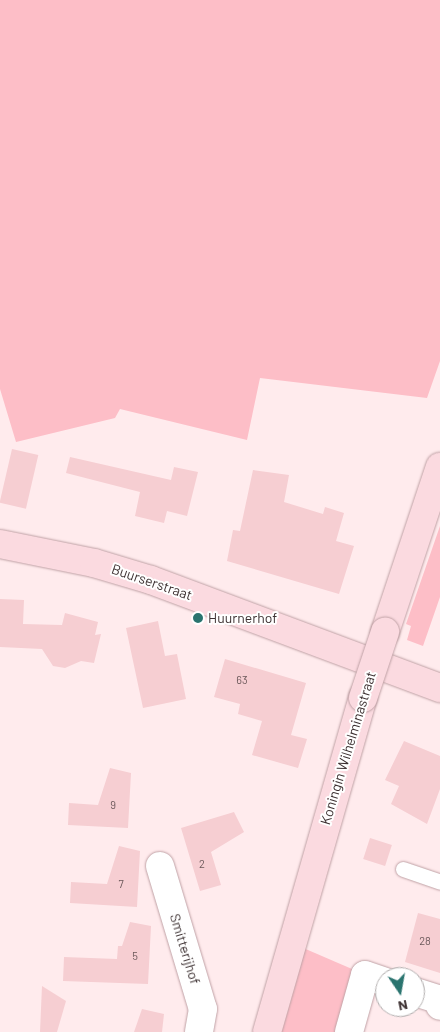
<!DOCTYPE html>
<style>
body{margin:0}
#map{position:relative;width:440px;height:1032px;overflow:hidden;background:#ffebed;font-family:Barlow,sans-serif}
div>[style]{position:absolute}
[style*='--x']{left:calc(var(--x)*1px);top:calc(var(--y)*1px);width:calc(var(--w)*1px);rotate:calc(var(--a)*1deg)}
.green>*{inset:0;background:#fdbec7}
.building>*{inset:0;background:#f6ced2;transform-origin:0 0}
.roads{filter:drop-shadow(0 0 1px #c0a2a6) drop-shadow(0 0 1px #c0a2a6)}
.service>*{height:15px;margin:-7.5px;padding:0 7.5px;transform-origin:7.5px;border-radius:7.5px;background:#fff}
.minor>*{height:28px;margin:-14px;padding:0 14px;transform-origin:14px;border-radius:14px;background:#fff}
.secondary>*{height:28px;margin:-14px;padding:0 14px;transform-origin:14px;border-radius:14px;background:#fbdae0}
.bridges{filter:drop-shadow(0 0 1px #c0a2a6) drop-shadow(0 0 1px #c0a2a6)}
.secondary-bridge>*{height:28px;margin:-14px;padding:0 14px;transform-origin:14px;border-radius:14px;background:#fbdae0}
.dots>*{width:14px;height:14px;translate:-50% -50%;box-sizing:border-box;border:2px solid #fff;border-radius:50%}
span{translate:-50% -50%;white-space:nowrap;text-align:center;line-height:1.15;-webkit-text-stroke:4px #fff;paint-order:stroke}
.number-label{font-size:11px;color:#6b585a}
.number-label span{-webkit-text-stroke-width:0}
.street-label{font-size:14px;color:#3d3132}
.poi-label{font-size:14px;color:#3d3132}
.left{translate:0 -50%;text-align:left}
.north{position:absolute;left:375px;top:967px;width:50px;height:50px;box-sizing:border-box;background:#fff;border:1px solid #b1adad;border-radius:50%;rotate:168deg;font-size:14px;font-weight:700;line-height:20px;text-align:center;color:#3d3132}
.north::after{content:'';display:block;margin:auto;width:18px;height:22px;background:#2a746f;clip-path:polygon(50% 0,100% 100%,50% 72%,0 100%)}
</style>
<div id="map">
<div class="green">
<i style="clip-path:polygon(0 0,440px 0,440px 361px,427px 398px,260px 378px,247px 440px,120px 409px,115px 418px,16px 442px,0 389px)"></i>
<i style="clip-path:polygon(440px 526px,440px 597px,423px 646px,407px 640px,411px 626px,406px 624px)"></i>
<i style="clip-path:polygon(301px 947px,352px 969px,335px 1032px,279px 1032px)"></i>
</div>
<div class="building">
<i style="left:12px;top:449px;width:27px;height:55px;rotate:13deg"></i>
<i style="clip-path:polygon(70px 457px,171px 480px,174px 467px,198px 472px,187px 516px,167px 511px,164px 523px,135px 516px,140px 492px,66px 473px)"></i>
<i style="clip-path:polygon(253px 470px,289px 475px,284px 502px,323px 514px,325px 507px,344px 513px,336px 541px,354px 546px,339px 594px,227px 561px,233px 530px,240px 531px)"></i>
<i style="clip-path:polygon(0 599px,24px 600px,23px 624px,62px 625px,65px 613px,98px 622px,95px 635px,101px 634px,94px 663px,81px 661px,65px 668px,53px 666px,42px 649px,0 647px)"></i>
<i style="clip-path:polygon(158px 621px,165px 656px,177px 654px,186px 699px,143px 708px,126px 628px)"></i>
<i style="clip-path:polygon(225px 659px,306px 683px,291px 735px,307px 739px,298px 768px,252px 755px,262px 721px,238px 714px,240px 704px,214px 697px)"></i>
<i style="clip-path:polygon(404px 741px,440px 756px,440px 789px,427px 824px,391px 804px,399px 786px,385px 780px)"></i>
<i style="clip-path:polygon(110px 768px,131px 773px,128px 828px,68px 825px,69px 803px,98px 805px)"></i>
<i style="clip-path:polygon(234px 812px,244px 832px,211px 852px,221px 885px,200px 891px,181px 828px)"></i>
<i style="left:370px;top:838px;width:23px;height:22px;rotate:18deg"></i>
<i style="clip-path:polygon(119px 846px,140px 851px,137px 907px,70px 903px,71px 882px,107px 884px)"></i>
<i style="clip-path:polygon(418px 913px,440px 919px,440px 973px,405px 962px)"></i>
<i style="clip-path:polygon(130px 922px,151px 926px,148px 984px,63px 981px,64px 957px,117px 959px,118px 946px,122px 946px)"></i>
<i style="clip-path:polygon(42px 986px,66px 1001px,57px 1032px,40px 1032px)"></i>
<i style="clip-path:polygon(142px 1009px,164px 1014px,162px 1032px,134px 1032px)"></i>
</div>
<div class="roads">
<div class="service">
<i style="--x:403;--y:869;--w:39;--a:19"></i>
</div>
<div class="minor">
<i style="--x:160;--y:866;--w:149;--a:73.3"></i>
<i style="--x:203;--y:1009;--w:23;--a:100"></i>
<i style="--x:415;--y:992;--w:24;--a:17"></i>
<i style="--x:438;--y:999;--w:7;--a:74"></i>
<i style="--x:349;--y:1032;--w:59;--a:-74.3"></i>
<i style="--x:365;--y:975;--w:21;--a:19"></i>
</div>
<div class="secondary">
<i style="--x:0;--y:544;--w:96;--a:11.4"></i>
<i style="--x:94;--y:563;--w:59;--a:16.6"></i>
<i style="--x:151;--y:580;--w:309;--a:20.5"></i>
<i style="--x:385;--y:632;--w:174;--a:-71.6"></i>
<i style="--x:267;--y:1032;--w:348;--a:-74"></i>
</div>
</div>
<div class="bridges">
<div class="secondary-bridge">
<i style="--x:363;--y:698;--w:70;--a:-71.6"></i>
</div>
</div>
<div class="dots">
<i style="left:198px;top:618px;background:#2a746f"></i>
</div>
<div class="number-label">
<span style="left:242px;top:680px">63</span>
<span style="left:113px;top:805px">9</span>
<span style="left:202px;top:864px">2</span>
<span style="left:121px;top:884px">7</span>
<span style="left:425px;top:941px">28</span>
<span style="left:135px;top:956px">5</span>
</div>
<div class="street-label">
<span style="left:152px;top:582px;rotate:19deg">Buurserstraat</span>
<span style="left:348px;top:748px;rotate:-73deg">Koningin Wilhelminastraat</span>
<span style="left:185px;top:949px;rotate:73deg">Smitterijhof</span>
</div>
<div class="poi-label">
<span class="left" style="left:208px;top:618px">Huurnerhof</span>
</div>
<div class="north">N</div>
</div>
